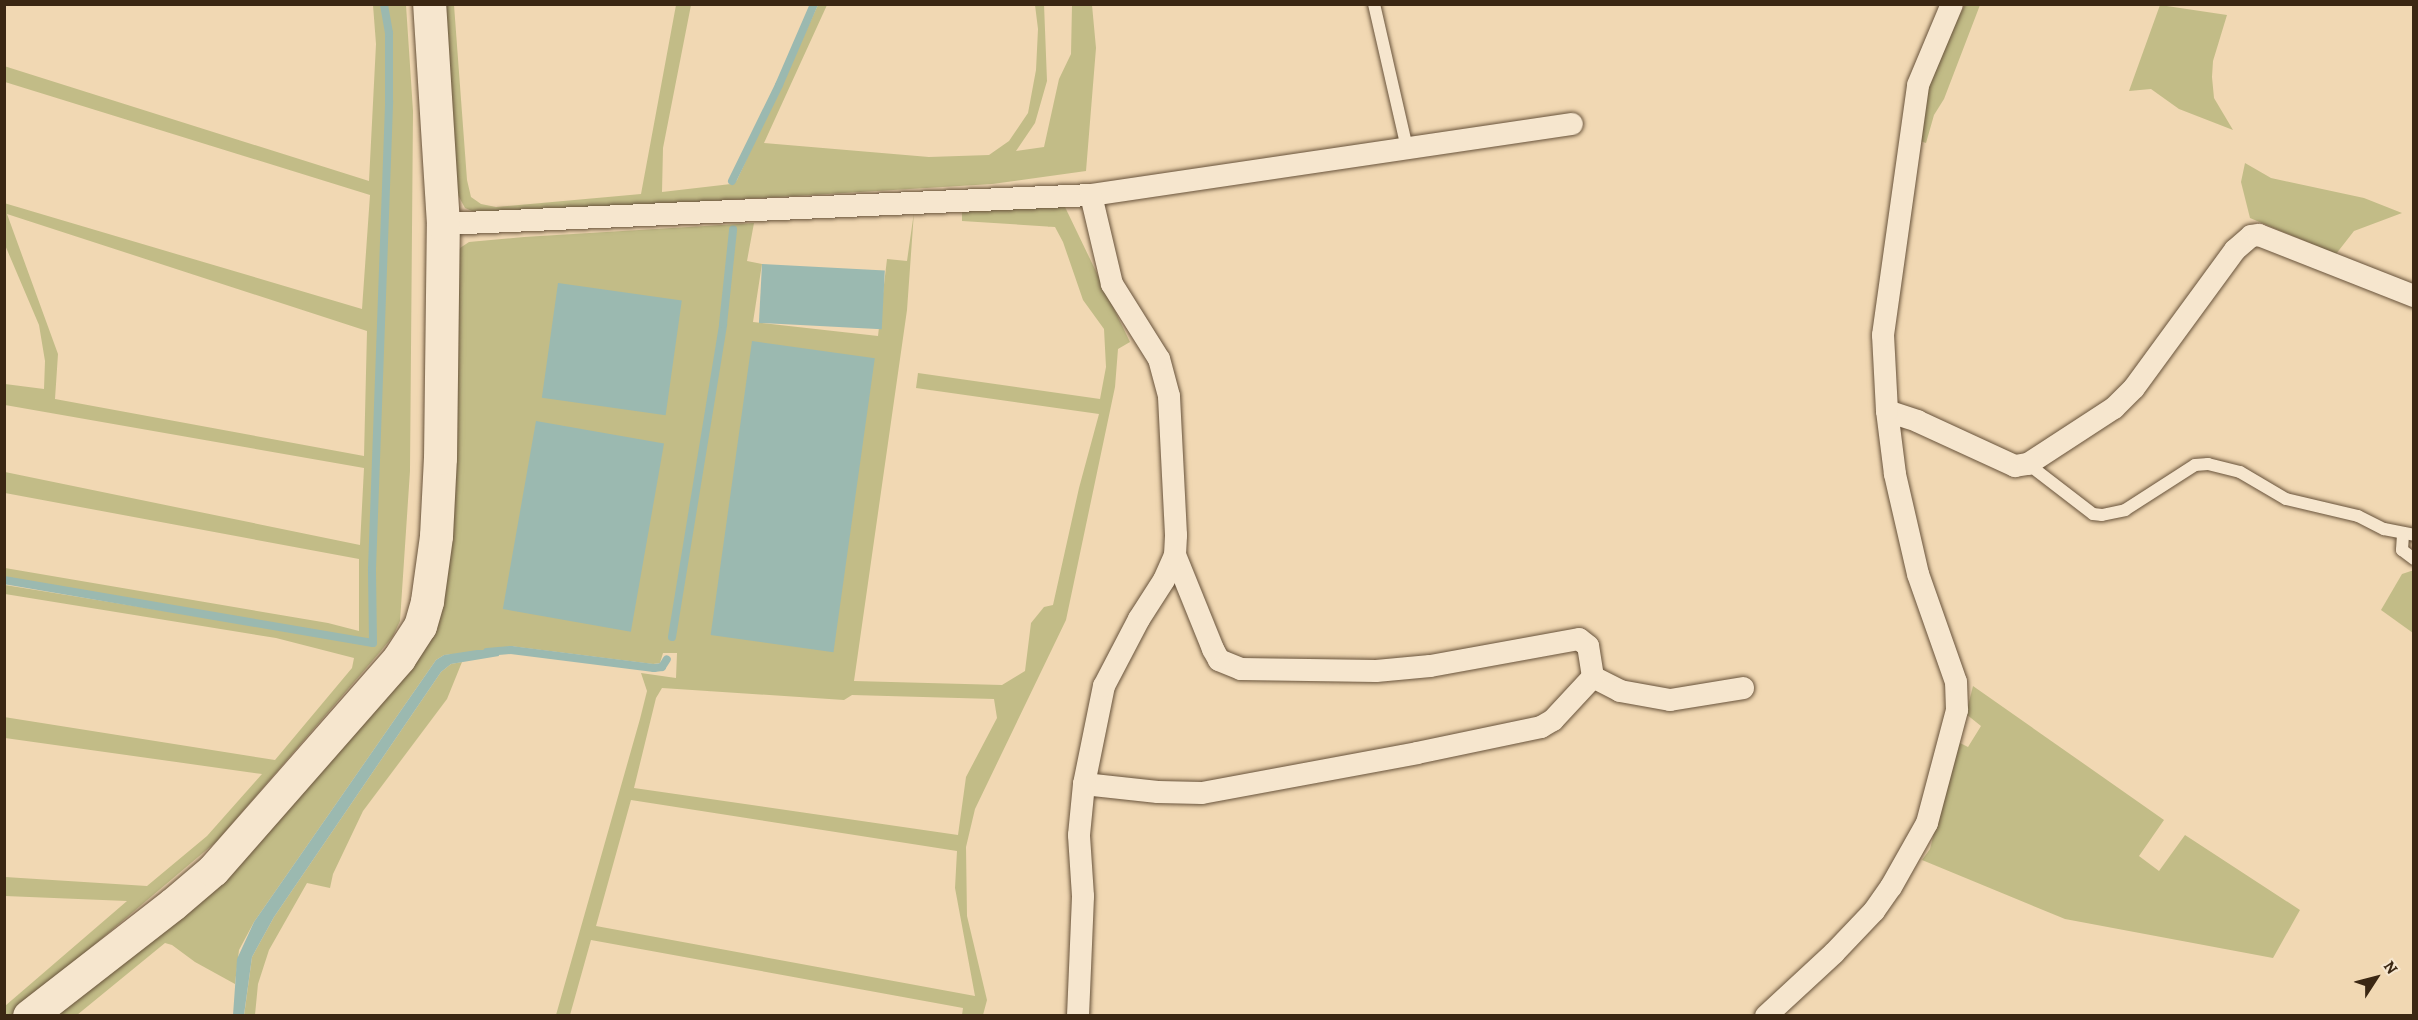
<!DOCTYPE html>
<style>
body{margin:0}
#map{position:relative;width:2418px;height:1020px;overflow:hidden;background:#f1d8b3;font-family:Alegreya,serif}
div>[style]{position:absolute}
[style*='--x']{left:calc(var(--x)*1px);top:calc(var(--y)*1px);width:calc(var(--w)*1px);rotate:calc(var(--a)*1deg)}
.green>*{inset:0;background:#c2bc87}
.water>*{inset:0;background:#9bb9b0;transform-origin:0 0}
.stream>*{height:8px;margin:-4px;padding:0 4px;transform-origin:4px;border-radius:4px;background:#9bb9b0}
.roads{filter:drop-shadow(0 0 2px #68533b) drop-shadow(0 0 2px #68533b)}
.lane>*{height:12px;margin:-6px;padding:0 6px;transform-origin:6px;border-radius:6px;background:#f6e6ce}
.street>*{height:22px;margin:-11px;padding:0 11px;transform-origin:11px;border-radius:11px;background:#f6e6ce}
.secondary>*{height:33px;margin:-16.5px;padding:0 16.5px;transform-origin:16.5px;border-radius:16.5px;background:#f6e6ce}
span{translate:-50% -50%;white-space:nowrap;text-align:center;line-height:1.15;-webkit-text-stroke:4.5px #f6e6ce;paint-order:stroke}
.frame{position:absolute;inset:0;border:6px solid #3b2713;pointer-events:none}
.north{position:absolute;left:2346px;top:948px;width:60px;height:60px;-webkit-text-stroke:4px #f6e6ce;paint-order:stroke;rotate:54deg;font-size:16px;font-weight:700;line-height:24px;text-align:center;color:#3b2713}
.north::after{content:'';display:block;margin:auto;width:21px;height:27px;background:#3b2713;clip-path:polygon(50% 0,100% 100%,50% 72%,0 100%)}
</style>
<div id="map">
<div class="green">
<i style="clip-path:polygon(1044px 4px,1047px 81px,1035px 123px,1016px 151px,1044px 147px,1059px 79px,1071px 54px,1072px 5px,1092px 5px,1096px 48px,1086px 171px,992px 184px,529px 212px,472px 211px,465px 208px,452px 184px,442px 5px,454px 5px,467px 180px,471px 197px,481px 204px,496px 207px,641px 194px,676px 5px,691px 5px,663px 148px,662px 192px,731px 184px,737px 180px,818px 5px,827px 5px,764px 143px,929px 157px,989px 155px,1009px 141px,1028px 113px,1036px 70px,1038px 29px,1035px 5px)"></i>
<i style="clip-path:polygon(evenodd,373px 5px,382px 5px,387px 34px,387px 101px,370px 569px,371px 641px,5px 577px,5px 568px,328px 623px,359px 631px,359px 559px,5px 493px,5px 472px,360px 545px,364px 468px,5px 405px,5px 384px,44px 389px,45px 361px,39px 325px,5px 245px,4px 203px,362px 309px,370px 195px,5px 82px,4px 66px,369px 181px,376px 44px,373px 5px,7px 214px,367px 331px,364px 456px,55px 399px,58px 354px,7px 214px)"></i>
<i style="clip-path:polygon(386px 5px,406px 5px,413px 111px,410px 471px,400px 621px,393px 636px,380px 652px,217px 841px,10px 1016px,5px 1015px,5px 1006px,127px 901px,5px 896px,5px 877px,147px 886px,207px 836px,262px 774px,5px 738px,4px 717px,275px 760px,352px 668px,354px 658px,276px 638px,5px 594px,5px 585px,374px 645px,373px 622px,391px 101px,391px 33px)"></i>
<i style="clip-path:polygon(1965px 5px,1980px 5px,1944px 99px,1934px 115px,1926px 143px,1920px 141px,1927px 85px,1938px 57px)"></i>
<i style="clip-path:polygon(2160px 5px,2227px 15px,2213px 61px,2212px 77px,2214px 98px,2233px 130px,2179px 109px,2151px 89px,2129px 91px)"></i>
<i style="clip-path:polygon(2245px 163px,2271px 178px,2364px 198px,2402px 213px,2354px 231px,2336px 254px,2250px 218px,2241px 182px)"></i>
<i style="clip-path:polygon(evenodd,1065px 207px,1130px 342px,1118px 349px,1115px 387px,1066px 620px,975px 809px,966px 847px,967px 916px,987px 1000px,983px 1015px,962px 1015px,963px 1008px,591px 940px,570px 1015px,556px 1015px,640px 719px,647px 691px,641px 673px,676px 678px,677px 653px,663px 653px,660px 663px,653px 664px,510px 646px,498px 650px,444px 655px,436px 660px,254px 922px,239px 950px,235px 984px,195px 962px,172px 945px,165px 943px,77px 1015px,50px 1016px,172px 915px,446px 576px,452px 542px,456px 256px,460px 248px,469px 242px,524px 237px,754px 223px,747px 261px,762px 264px,753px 322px,878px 336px,887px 259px,907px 261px,914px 212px,907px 310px,854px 681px,1002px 685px,1025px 671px,1031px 623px,1044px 607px,1053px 605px,1079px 488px,1099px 414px,916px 388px,918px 373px,1100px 399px,1106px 367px,1104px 329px,1083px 300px,1063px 242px,1055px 227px,962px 221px,962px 212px,969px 208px,1065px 207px,731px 230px,735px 230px,725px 324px,674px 638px,670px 636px,721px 324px,731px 230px,1065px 207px,662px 688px,844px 700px,852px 695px,994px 699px,997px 718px,966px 777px,958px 835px,634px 788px,656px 698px,662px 688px,1065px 207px,631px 800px,957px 851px,955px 888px,975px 996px,596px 926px,631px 800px)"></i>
<i style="clip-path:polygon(2411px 571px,2414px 571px,2413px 633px,2381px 610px,2402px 574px)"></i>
<i style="clip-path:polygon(462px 662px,447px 699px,363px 811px,333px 874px,330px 888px,307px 883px,269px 950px,258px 984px,255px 1015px,244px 1016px,252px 957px,274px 917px,441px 672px,451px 664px)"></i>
<i style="clip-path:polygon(1973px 686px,2164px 820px,2139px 856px,2159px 871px,2185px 835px,2300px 910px,2273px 958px,2065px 919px,1922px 860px,1930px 849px,1952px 761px,1960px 743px,1968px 747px,1981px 726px,1966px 714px)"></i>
</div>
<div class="water">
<i style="left:762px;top:264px;width:123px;height:59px;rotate:3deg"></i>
<i style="left:558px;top:283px;width:125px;height:116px;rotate:8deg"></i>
<i style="left:752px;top:341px;width:124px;height:297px;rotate:8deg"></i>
<i style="left:536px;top:421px;width:130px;height:191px;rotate:10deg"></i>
<i style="clip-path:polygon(477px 650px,498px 650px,499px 656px,451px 664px,441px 672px,274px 917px,252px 957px,244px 1015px,233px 1015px,237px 959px,254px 922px,436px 660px,444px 655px)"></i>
</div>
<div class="stream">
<i style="--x:732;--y:181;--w:107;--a:-63.9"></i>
<i style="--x:779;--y:85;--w:88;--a:-66.6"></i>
<i style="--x:4;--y:580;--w:374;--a:9.7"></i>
<i style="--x:373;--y:643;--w:74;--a:-90.8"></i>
<i style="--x:372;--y:569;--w:468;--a:-87.9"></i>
<i style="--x:389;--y:101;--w:68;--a:-90"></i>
<i style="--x:389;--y:33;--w:29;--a:-100"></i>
<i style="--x:672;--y:637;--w:317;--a:-80.7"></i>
<i style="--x:723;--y:324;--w:95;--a:-83.9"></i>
<i style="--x:487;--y:652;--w:24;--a:-5"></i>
<i style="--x:511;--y:650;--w:144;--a:7.2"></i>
<i style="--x:654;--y:668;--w:8;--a:-7"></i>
<i style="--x:662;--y:667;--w:9;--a:-58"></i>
</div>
<div class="roads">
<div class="lane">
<i style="--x:1374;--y:4;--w:148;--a:77.1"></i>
<i style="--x:2028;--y:464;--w:82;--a:37.6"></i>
<i style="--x:2093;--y:514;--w:9;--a:6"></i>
<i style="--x:2102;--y:515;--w:24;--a:-12"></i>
<i style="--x:2125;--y:510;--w:83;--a:-32.7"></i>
<i style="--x:2195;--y:465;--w:13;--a:-4"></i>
<i style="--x:2208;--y:464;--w:33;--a:14"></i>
<i style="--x:2240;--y:472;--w:53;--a:30.4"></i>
<i style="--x:2286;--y:499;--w:74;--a:13.3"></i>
<i style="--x:2358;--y:516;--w:29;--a:27"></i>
<i style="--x:2384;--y:529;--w:31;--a:11"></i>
<i style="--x:2403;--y:535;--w:15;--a:94"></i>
<i style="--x:2402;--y:550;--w:15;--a:37"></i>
</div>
<div class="street">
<i style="--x:443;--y:224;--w:649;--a:-2.56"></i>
<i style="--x:1091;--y:195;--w:486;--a:-8.4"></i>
<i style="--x:1887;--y:411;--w:32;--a:18"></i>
<i style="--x:1917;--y:421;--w:108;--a:24.7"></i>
<i style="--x:2015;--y:466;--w:13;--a:-9"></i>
<i style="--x:2028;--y:464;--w:103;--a:-33.1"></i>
<i style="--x:2114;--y:408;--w:28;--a:-45"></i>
<i style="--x:2134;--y:388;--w:171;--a:-53.8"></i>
<i style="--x:2235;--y:250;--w:21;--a:-41"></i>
<i style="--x:2251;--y:236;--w:8;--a:-7"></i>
<i style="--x:2259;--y:235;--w:167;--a:21.5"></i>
<i style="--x:1593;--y:677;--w:30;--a:27"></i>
<i style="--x:1620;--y:691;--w:51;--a:10.2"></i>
<i style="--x:1670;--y:700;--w:74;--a:-9.3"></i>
<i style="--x:1084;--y:784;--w:74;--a:6.2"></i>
<i style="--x:1158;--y:792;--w:44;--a:1.3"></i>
<i style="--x:1202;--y:793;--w:219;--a:-10.5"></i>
<i style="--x:1417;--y:753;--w:127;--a:-11.8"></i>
<i style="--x:1541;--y:727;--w:14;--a:-30"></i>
<i style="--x:1553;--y:720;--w:59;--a:-47.1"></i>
<i style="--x:1593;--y:677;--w:31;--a:-99"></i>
<i style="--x:1588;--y:646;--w:11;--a:-142"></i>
<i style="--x:1579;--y:639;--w:151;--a:169.7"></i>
<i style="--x:1430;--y:666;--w:54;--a:174.7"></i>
<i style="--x:1376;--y:671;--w:135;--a:-179.2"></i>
<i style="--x:1241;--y:669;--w:24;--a:-158"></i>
<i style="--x:1219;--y:660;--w:13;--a:-119"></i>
<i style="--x:1213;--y:649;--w:101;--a:-112"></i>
<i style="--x:1078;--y:1016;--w:120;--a:-87.6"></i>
<i style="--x:1083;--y:896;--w:61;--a:-93.8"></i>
<i style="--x:1079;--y:835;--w:51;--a:-84.4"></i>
<i style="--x:1084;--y:784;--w:100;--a:-78.5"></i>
<i style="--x:1104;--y:686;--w:76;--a:-62.4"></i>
<i style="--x:1139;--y:619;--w:46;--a:-57.3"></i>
<i style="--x:1164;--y:580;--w:27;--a:-66"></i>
<i style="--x:1175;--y:555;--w:20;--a:-87"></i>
<i style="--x:1176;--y:535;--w:139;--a:-92.9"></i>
<i style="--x:1169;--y:396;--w:38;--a:-105"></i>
<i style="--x:1159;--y:359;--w:89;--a:-122.1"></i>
<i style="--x:1112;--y:284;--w:91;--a:-103.3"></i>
<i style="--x:1766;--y:1016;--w:93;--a:-42.8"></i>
<i style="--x:1834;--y:953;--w:58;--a:-46.4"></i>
<i style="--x:1874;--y:911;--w:29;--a:-55"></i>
<i style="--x:1891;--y:887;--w:73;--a:-60.6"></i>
<i style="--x:1927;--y:823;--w:117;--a:-75.1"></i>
<i style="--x:1957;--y:710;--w:28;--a:-92"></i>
<i style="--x:1956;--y:682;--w:114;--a:-109.4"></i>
<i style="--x:1918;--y:574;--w:103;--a:-103"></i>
<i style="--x:1895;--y:474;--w:64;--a:-97.2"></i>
<i style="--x:1887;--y:411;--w:76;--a:-93"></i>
<i style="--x:1883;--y:335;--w:252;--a:-82"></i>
<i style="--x:1918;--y:85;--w:88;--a:-67.2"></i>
</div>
<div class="secondary">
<i style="--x:29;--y:1016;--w:182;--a:-37.9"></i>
<i style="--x:173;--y:904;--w:52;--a:-40.4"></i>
<i style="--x:213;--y:870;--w:282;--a:-48.7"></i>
<i style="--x:399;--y:658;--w:38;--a:-57"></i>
<i style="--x:420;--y:626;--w:26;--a:-74"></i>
<i style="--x:427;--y:601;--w:66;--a:-82.1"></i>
<i style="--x:436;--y:536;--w:78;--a:-87.1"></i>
<i style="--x:440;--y:458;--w:234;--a:-89.3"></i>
<i style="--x:443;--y:224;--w:220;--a:-93.6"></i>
</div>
</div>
<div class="frame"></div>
<div class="north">N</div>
</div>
